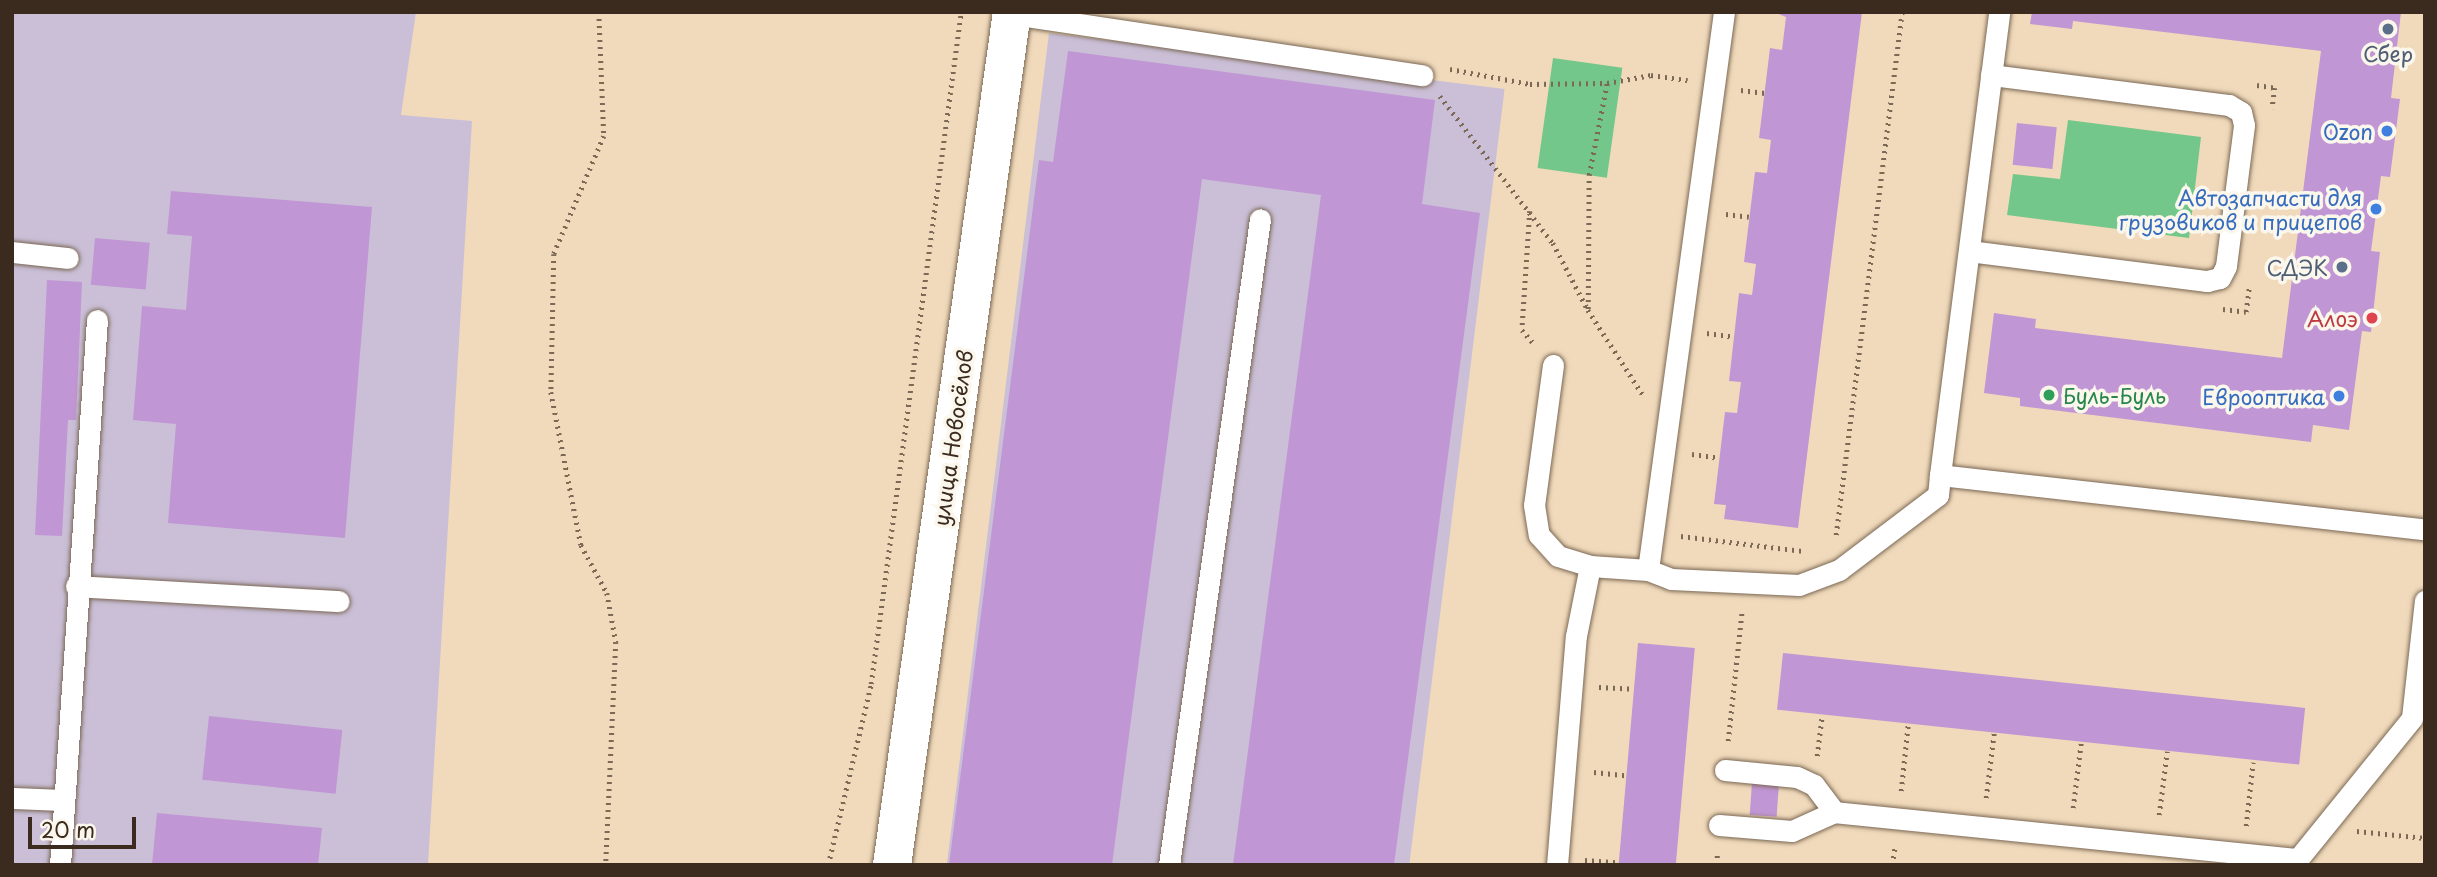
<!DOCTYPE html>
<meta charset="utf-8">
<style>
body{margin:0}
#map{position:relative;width:2437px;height:877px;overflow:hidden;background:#f1dabb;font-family:"Playpen Sans",sans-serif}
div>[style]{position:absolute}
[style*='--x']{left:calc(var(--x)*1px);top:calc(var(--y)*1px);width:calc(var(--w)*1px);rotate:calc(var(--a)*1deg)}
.industrial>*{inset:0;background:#cabfd7;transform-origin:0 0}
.green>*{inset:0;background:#74c78a;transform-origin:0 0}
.building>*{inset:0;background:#c196d4;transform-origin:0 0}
.path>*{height:4.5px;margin-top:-2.25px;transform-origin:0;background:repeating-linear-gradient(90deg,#7b6855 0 2px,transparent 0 7px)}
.roads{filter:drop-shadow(0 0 2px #7b6855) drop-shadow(0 0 2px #7b6855)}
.lane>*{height:21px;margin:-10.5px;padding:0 10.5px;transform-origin:10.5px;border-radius:10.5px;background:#fff}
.street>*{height:38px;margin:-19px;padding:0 19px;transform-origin:19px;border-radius:19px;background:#fff}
.dots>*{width:19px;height:19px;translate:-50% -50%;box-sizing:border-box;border:4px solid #fbf7ec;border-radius:50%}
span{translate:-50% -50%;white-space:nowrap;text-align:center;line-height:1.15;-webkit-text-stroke:7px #fbf7ec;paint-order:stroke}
.service-label{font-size:21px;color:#4e5e75}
.right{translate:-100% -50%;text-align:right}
.shop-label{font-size:21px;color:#366cbe}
.health-label{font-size:21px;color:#be3a42}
.leisure-label{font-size:21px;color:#27864d}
.left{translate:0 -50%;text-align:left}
.street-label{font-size:21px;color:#3b2a1e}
.frame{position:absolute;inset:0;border:14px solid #3b2a1e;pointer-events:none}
.scale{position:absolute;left:28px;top:817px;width:108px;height:32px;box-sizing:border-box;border:4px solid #3b2a1e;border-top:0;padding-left:9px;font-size:21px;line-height:24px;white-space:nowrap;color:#3b2a1e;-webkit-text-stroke:5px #fbf7ec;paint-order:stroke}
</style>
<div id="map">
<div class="industrial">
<i style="clip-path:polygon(12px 12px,416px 12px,401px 115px,472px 121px,428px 865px,12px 865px)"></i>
<i style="left:1049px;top:33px;width:459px;height:839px;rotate:7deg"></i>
</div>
<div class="green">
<i style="left:1553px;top:58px;width:70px;height:111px;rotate:8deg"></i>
<i style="clip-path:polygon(2068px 120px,2201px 137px,2189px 238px,2007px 215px,2013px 174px,2060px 179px)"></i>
</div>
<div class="building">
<i style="clip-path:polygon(1774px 12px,1862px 12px,1798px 528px,1724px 519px,1726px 505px,1714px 504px,1725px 412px,1737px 413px,1741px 382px,1729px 381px,1739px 293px,1752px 295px,1756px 264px,1744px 262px,1755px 172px,1767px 173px,1771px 140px,1759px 138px,1770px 48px,1782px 50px,1786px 17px)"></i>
<i style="clip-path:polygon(2032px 12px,2401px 12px,2391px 98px,2400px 99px,2390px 177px,2381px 176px,2371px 251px,2380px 252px,2371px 332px,2362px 331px,2349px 430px,2313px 425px,2311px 442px,2020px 406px,2020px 398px,1984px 393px,1994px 313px,2036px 319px,2035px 328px,2282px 358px,2316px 89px,2321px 51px,2073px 21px,2072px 29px,2030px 24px)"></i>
<i style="clip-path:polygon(1068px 51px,1435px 100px,1422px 204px,1480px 213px,1394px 865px,1233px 865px,1321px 195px,1202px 179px,1112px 865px,949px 865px,1039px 160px,1053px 162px)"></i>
<i style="left:2017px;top:123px;width:40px;height:42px;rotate:6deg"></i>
<i style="clip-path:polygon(171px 191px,372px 207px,345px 538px,168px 523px,176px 424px,133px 420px,142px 306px,186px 310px,192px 236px,167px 234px)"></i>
<i style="left:95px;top:238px;width:55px;height:47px;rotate:5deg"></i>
<i style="clip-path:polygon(47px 280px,82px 282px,76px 420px,68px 420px,62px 536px,35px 535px)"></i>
<i style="left:1638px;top:643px;width:57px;height:223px;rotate:5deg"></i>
<i style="left:1783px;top:653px;width:525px;height:57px;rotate:6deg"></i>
<i style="left:209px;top:716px;width:134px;height:64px;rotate:6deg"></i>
<i style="left:1752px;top:782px;width:27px;height:33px;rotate:4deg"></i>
<i style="clip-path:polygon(157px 813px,322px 828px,318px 865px,152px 865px)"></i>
</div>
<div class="path">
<i style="--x:599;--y:12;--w:124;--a:87.7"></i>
<i style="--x:604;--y:136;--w:128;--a:113"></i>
<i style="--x:554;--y:254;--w:138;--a:91.2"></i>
<i style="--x:551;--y:392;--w:156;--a:78.9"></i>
<i style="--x:581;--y:545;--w:55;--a:61.6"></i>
<i style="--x:607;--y:593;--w:50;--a:79.6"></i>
<i style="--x:616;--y:642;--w:223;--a:92.6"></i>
<i style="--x:1450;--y:69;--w:81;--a:10.6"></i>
<i style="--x:1530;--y:84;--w:77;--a:-0.7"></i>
<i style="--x:2257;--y:85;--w:18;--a:9"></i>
<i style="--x:2275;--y:88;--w:21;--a:98"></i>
<i style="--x:1741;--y:90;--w:24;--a:7"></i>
<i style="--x:1440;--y:96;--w:185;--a:52.5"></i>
<i style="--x:1553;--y:243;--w:76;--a:62.4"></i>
<i style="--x:1588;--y:310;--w:101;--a:57.1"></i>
<i style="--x:1530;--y:211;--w:119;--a:93.8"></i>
<i style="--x:1522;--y:330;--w:18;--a:49"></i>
<i style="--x:1726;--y:214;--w:23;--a:7"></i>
<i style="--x:1588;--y:309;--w:134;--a:-89.6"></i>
<i style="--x:1589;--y:175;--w:94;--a:-78.9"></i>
<i style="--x:1607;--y:83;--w:45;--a:-10.3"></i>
<i style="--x:1651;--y:75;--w:37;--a:8"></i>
<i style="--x:2223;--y:309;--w:23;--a:7"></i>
<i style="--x:2246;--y:312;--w:24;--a:-83"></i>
<i style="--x:1707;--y:333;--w:27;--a:8"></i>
<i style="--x:1692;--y:454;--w:27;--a:8"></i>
<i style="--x:1836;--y:535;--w:527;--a:-82.81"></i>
<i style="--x:1681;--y:536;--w:124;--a:7"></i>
<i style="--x:1599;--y:687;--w:34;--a:3"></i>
<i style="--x:1728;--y:741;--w:131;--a:-83.9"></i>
<i style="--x:1817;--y:756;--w:41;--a:-83"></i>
<i style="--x:1594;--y:772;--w:31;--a:6"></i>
<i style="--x:1901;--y:791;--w:67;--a:-84"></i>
<i style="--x:1986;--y:798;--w:65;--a:-83"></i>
<i style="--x:2073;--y:808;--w:65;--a:-83"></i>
<i style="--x:2159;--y:815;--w:64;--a:-82.8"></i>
<i style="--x:2246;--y:826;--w:64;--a:-83.8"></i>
<i style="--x:2357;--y:831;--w:68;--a:5.9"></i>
<i style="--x:1585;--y:860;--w:31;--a:4"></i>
<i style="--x:828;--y:865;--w:186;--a:-76.6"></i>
<i style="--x:871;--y:684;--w:678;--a:-82.37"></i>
<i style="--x:1717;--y:865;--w:10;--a:-90"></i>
<i style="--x:1892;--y:865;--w:20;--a:-81"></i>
</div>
<div class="roads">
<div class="lane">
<i style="--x:1724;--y:12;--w:563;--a:97.76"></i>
<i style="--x:1648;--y:570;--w:25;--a:21"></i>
<i style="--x:1671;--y:579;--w:128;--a:2.7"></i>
<i style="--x:1799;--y:585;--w:43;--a:-20.6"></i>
<i style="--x:1839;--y:570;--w:124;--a:-37.1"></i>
<i style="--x:1938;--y:495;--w:20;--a:-84"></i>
<i style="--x:1940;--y:475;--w:488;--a:6.4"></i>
<i style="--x:1012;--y:14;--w:415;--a:8.5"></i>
<i style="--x:1969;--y:251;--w:240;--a:7.2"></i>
<i style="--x:2207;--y:281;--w:13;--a:-13"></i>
<i style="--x:2220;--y:278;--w:13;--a:-63"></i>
<i style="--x:2226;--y:266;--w:142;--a:-82.7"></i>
<i style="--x:2244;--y:125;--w:13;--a:-103"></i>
<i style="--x:2241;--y:112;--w:14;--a:-150"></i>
<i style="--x:2229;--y:105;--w:240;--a:-172.8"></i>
<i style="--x:12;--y:252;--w:56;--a:6.1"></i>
<i style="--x:1553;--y:365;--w:141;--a:97.7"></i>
<i style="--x:1534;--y:505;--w:30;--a:81"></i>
<i style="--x:1539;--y:535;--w:28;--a:48"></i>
<i style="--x:1558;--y:556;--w:34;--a:17"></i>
<i style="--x:1590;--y:566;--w:58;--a:3.9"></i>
<i style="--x:1940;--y:475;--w:467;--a:-82.7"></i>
<i style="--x:76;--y:586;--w:263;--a:3.3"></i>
<i style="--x:1725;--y:770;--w:72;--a:5.6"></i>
<i style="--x:1797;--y:777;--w:19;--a:25"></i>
<i style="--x:1814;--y:785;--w:34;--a:53"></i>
<i style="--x:12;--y:798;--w:52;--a:2.2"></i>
<i style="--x:1719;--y:825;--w:73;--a:4.7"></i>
<i style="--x:1792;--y:831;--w:46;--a:-24.3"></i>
<i style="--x:1834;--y:812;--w:466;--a:5.8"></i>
<i style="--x:2298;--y:859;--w:181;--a:-51"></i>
<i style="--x:2412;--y:718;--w:118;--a:-83.7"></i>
<i style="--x:60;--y:865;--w:546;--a:-86.12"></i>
<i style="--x:1169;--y:865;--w:652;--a:-81.98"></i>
<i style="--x:1557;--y:865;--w:230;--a:-85.3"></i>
<i style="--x:1576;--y:636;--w:71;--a:-78.7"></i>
</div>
<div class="street">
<i style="--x:892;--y:865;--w:861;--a:-81.99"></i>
</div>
</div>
<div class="dots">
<i style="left:2388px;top:29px;background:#5c6f8a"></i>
<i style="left:2387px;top:131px;background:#3f7fe0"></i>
<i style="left:2376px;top:209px;background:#3f7fe0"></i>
<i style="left:2342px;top:267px;background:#5c6f8a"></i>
<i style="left:2372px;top:318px;background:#e0444e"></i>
<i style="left:2049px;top:395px;background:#2e9e5b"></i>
<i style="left:2339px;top:396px;background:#3f7fe0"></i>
</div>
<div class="service-label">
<span style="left:2388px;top:53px">Сбер</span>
<span class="right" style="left:2328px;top:267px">СДЭК</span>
</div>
<div class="shop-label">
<span class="right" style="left:2373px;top:131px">Ozon</span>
<span class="right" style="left:2362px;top:209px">Автозапчасти для<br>грузовиков и прицепов</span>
<span class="right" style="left:2325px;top:396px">Еврооптика</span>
</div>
<div class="health-label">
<span class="right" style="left:2358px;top:318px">Алоэ</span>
</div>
<div class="leisure-label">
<span class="left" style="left:2063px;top:395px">Буль-Буль</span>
</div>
<div class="street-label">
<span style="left:952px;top:438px;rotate:-82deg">улица Новосёлов</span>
</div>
<div class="frame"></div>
<div class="scale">20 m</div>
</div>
